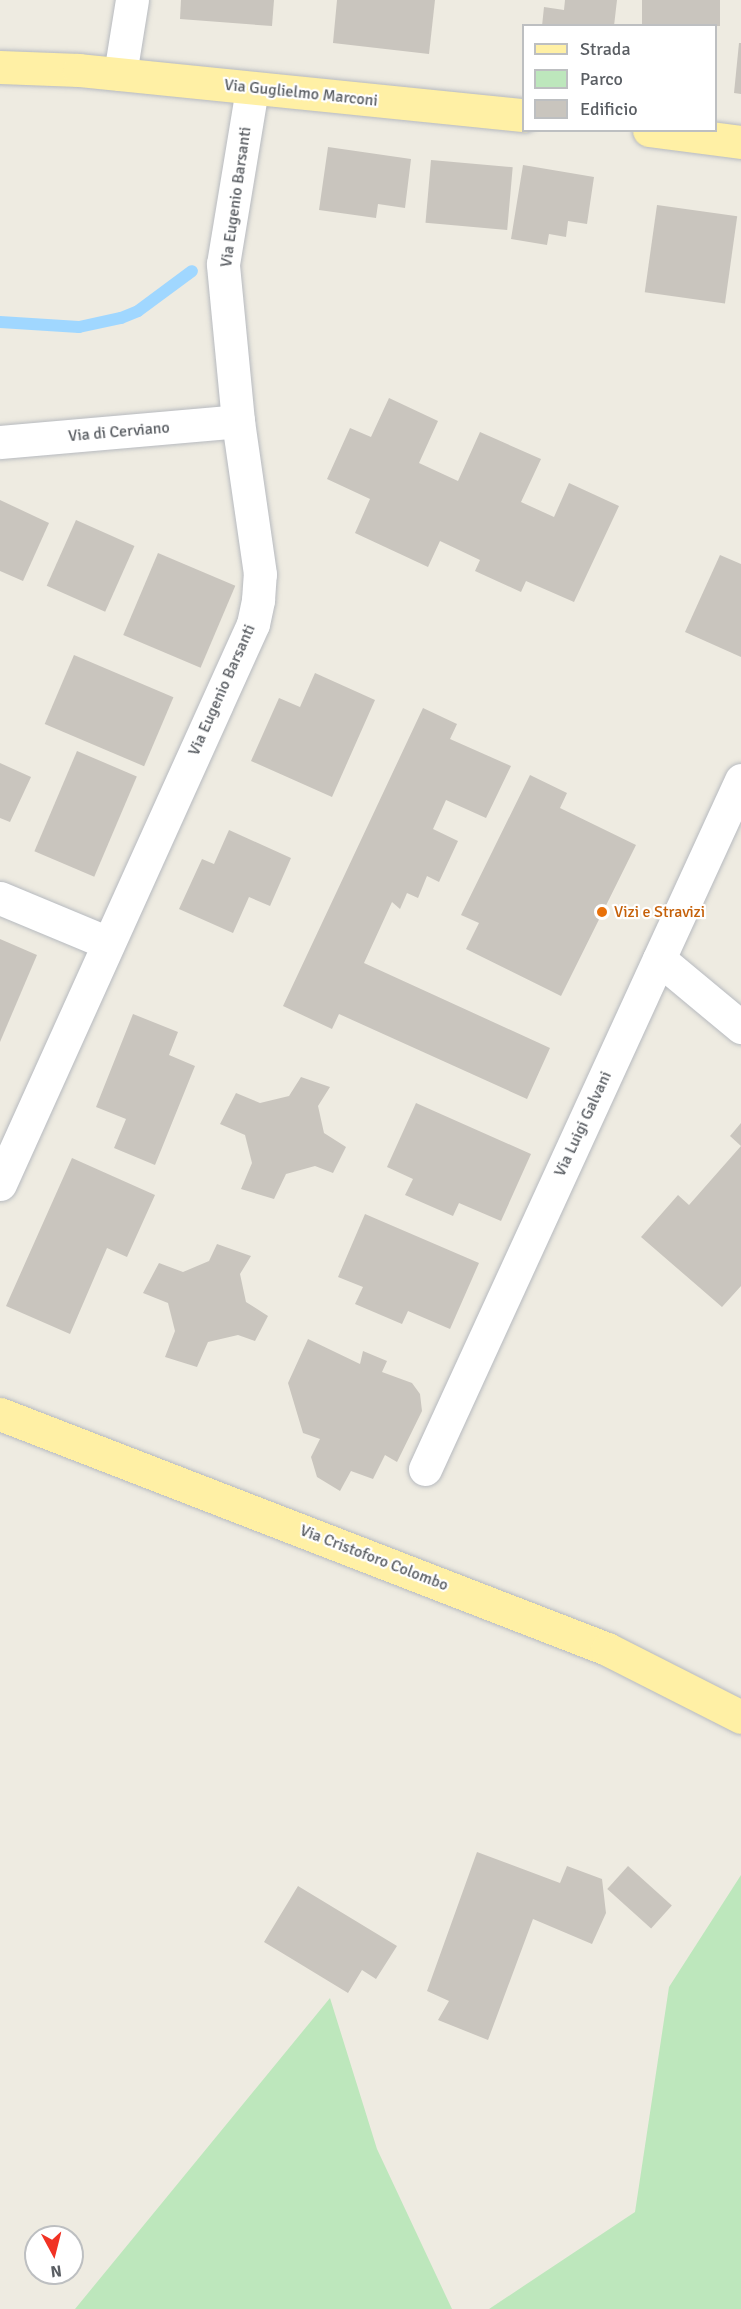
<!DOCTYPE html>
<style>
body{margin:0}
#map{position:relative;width:741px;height:2309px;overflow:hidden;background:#eeebe1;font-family:Signika,sans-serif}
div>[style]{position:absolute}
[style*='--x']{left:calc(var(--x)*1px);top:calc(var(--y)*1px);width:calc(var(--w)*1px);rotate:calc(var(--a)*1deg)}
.green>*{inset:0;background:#bde7bc}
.stream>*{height:12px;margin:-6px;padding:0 6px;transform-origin:6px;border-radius:6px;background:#a0d7ff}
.building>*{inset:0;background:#c9c5be;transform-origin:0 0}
.roads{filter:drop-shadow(0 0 2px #b7babf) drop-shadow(0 0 2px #b7babf)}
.minor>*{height:33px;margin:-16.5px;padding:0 16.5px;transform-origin:16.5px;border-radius:16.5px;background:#fff}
.major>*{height:33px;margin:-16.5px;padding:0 16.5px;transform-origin:16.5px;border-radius:16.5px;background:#fff0a5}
.dots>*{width:16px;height:16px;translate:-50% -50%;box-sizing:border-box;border:3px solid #fff;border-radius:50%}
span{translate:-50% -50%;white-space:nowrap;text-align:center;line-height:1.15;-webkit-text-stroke:4.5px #fff;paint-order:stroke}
.street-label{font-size:16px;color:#5a5e63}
.food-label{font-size:16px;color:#c56008}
.left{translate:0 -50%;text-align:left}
.legend{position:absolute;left:522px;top:24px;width:195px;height:108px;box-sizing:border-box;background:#fff;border:2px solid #bdbfc1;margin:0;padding:8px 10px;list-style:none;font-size:18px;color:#5a5e63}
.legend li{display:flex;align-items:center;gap:12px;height:30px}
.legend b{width:30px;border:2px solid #bdbfc1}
.north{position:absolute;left:24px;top:2225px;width:60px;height:60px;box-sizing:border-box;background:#fff;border:2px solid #bdbfc1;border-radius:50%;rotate:173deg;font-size:16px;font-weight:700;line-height:24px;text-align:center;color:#5a5e63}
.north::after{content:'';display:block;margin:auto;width:21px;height:27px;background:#f13224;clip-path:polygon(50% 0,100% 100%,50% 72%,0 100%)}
</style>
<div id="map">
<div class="green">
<i style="clip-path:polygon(741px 1875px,741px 2309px,489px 2309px,635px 2212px,669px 1987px)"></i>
<i style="clip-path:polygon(330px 1998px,377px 2149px,452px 2309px,75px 2309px)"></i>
</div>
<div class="stream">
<i style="--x:0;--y:322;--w:79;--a:3.6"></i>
<i style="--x:79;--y:327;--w:43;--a:-12.1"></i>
<i style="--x:121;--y:318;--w:18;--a:-22"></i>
<i style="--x:138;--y:311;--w:67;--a:-36.5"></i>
</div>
<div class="building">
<i style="clip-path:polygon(181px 0,274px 0,272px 26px,180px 19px)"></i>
<i style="clip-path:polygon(337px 0,435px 0,429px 54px,333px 43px)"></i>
<i style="clip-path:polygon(565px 0,617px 0,614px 26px,542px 26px,544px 7px,564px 10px)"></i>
<i style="left:642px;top:0;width:78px;height:26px"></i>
<i style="clip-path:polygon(739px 43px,741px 43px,741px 94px,734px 93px)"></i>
<i style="clip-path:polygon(328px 147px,411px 159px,405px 208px,378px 204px,376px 218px,319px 210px)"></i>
<i style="left:431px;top:160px;width:82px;height:63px;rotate:5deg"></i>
<i style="clip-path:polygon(523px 165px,594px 177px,587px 224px,568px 221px,566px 237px,549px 234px,547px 245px,511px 239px)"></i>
<i style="left:657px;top:205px;width:81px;height:88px;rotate:8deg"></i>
<i style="clip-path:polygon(389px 398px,438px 421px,419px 463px,458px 481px,480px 432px,541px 459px,521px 502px,554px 517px,569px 483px,619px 506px,574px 602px,526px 581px,521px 592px,475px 571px,480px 560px,440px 541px,428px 567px,355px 533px,370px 499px,327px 479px,350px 428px,371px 437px)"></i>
<i style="clip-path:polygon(0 500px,49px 523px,23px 581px,0 571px)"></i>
<i style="left:76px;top:520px;width:64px;height:72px;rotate:24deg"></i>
<i style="left:158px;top:553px;width:84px;height:89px;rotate:23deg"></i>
<i style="clip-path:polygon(720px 555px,741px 564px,741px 657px,685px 632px)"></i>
<i style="left:74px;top:655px;width:108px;height:75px;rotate:23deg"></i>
<i style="clip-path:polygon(315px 673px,375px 700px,332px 797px,251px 761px,279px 698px,300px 707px)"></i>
<i style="clip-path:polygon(423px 708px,457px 724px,450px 739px,511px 766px,486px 818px,446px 800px,433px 829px,458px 841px,439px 882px,427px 876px,418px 898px,407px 893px,400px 909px,392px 902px,364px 963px,550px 1048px,527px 1099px,339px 1014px,332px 1029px,283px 1006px)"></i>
<i style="left:77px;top:751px;width:65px;height:109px;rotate:23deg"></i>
<i style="clip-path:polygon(0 763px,31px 777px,10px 822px,0 818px)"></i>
<i style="clip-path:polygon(530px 775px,567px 793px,560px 808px,636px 845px,561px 996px,466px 949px,479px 923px,461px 915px)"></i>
<i style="clip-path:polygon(229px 830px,291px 858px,270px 906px,249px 897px,233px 933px,179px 909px,202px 859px,214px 864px)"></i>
<i style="clip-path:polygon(0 939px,37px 955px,0 1042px)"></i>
<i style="clip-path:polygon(133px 1014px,178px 1032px,169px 1055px,195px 1066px,155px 1165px,114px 1148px,126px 1119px,96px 1107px)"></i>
<i style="clip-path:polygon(301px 1077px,330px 1087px,318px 1106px,324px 1133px,346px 1147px,333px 1173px,315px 1166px,286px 1174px,274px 1199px,241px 1189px,252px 1163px,245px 1135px,220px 1124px,236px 1093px,260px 1103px,289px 1096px)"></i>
<i style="clip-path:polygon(416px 1103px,531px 1154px,501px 1221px,459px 1203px,453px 1216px,405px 1195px,413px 1179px,387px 1167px)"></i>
<i style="clip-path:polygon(741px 1123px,741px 1146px,730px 1136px)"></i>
<i style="clip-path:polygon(741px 1146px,741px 1286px,722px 1307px,641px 1237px,678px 1195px,689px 1205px)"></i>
<i style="clip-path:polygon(72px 1158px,155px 1195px,127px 1257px,107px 1248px,70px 1334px,6px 1306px)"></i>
<i style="clip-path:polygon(365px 1214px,479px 1263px,450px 1329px,408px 1311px,402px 1324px,355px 1304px,363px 1287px,338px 1277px)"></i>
<i style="clip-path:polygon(217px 1244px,251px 1256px,240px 1274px,246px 1302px,268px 1316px,255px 1341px,238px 1335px,208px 1342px,197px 1367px,165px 1357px,175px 1331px,168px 1303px,143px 1293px,159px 1263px,183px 1272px,209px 1261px)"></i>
<i style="clip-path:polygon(308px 1339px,360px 1364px,363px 1351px,387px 1361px,382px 1372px,412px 1383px,420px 1394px,422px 1411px,397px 1462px,385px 1455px,373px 1479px,351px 1471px,340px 1491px,317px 1477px,311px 1457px,320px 1439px,303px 1433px,288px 1383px)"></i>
<i style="clip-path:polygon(477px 1852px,560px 1883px,567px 1866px,602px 1879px,606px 1913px,592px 1944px,533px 1919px,488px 2040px,438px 2020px,449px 2001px,427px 1991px)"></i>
<i style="left:628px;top:1866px;width:59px;height:31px;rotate:42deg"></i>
<i style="clip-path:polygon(298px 1886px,397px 1946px,376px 1979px,362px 1970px,348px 1993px,264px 1942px)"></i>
</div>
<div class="roads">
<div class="minor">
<i style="--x:120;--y:74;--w:75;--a:-80.8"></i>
<i style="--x:0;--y:442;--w:239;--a:-5"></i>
<i style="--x:0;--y:898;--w:117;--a:22.6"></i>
<i style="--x:659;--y:959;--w:107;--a:39.7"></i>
<i style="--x:0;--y:1184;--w:614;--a:-65.69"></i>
<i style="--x:253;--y:624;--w:25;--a:-78"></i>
<i style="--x:258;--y:600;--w:26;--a:-86"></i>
<i style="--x:260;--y:574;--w:155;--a:-98.2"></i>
<i style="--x:238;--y:421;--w:158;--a:-95.5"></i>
<i style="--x:223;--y:264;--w:178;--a:-80.6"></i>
<i style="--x:425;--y:1469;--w:758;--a:-65.36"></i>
</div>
<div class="major">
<i style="--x:0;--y:67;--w:79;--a:2.2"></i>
<i style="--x:79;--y:70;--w:447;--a:5.8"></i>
<i style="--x:649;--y:130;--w:93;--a:7.4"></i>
<i style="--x:0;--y:1414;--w:651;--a:21.16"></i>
<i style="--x:607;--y:1649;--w:150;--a:26.9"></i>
</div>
</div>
<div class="dots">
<i style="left:602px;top:912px;background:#e8710a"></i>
</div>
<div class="street-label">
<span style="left:301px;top:93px;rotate:6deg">Via Guglielmo Marconi</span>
<span style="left:236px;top:197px;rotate:-82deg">Via Eugenio Barsanti</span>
<span style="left:119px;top:432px;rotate:-5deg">Via di Cerviano</span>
<span style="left:222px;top:690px;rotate:-66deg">Via Eugenio Barsanti</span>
<span style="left:583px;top:1124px;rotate:-65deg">Via Luigi Galvani</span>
<span style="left:374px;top:1558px;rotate:21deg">Via Cristoforo Colombo</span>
</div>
<div class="food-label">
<span class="left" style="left:614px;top:912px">Vizi e Stravizi</span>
</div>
<ul class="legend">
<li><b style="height:8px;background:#fff0a5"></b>Strada</li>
<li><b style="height:16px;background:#bde7bc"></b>Parco</li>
<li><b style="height:16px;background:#c9c5be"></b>Edificio</li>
</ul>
<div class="north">N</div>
</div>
